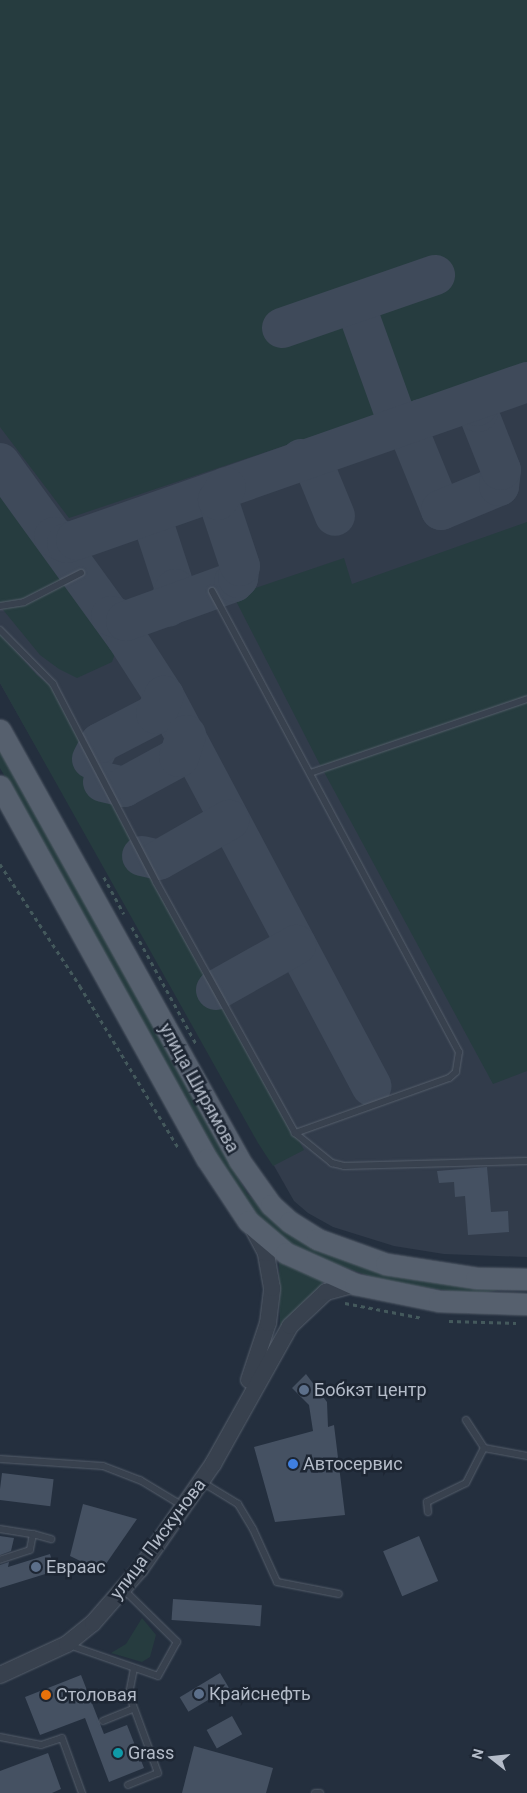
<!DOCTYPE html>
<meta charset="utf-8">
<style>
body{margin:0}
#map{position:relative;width:527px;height:1793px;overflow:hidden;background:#242f3e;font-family:Roboto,sans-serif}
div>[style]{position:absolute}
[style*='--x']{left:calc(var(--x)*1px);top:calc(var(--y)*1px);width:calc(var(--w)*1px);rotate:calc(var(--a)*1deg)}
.airport>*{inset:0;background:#323c4b}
.green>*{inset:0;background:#263c3f}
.taxiway>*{height:40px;margin:-20px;padding:0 20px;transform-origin:20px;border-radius:20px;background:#3f4a5a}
.building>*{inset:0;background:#455162;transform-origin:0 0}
.path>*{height:2.5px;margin-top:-1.25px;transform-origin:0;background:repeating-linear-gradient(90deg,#44595c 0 4px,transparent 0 8px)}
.roads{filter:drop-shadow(0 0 1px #565f6c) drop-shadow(0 0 1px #565f6c)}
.service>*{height:6px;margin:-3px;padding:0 3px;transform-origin:3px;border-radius:3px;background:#38414e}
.tertiary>*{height:16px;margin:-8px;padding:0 8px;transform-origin:8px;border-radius:8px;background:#38414e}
.primary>*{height:21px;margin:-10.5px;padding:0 10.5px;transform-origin:10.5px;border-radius:10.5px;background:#56606e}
.dots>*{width:14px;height:14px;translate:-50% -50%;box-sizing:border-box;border:2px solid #1d2633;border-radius:50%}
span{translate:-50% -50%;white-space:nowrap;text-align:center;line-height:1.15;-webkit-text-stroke:5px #1d2633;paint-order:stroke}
.street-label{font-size:18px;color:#b4bcc9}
.poi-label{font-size:18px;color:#b4bcc9}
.left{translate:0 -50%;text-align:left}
.north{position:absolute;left:467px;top:1733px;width:50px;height:50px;-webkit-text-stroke:4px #1d2633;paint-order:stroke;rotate:286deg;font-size:14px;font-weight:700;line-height:20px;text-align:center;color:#b4bcc9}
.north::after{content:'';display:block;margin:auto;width:18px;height:22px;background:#b4bcc9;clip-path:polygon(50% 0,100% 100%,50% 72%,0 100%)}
</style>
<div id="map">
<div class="airport">
<i style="clip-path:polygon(0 0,527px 0,527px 1257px,444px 1254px,394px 1246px,333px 1227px,308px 1213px,294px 1201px,0 683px)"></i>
</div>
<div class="green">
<i style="clip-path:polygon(0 0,527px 0,527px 365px,404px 408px,366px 314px,454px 282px,443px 258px,266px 321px,274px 345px,352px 320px,388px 411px,69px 518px,0 427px)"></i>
<i style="clip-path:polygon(0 490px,117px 648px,112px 662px,77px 678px,59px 669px,40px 655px,0 606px)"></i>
<i style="clip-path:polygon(527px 522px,527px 1071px,493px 1084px,317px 759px,236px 601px,238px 594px,344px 558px,352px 584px)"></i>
<i style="clip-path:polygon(0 633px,37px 675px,56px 690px,304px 1150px,273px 1166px,258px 1143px,0 683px)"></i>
<i style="clip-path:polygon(0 743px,231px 1165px,247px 1193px,265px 1212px,284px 1228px,511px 1287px,476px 1295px,383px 1281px,310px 1255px,279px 1236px,257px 1217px,238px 1192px,0 768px)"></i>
<i style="clip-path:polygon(279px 1260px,323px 1281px,322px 1285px,282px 1327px,280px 1325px)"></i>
<i style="clip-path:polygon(142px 1618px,156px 1635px,150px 1657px,142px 1662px,111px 1653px,126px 1644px)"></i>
</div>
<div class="taxiway">
<i style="--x:355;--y:304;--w:130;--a:70.2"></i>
<i style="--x:282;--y:328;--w:162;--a:-19.1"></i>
<i style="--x:421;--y:419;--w:9;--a:148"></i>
<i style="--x:413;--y:424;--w:10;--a:107"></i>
<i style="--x:410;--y:434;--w:82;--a:67.8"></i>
<i style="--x:441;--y:510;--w:63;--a:-22.5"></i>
<i style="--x:499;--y:486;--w:16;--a:-83"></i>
<i style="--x:501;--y:470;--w:62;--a:-111.6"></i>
<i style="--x:478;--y:412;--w:6;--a:-99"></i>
<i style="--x:477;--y:406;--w:12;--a:-48"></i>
<i style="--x:301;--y:459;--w:14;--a:25"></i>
<i style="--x:314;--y:465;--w:55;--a:67.6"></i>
<i style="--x:0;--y:463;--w:215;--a:54.1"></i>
<i style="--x:126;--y:637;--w:70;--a:57.2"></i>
<i style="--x:164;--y:696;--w:442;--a:62"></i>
<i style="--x:157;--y:512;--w:11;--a:112"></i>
<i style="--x:153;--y:522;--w:71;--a:71.8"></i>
<i style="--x:175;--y:589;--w:19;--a:111"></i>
<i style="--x:54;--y:537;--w:14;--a:25"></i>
<i style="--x:67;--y:543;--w:9;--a:-18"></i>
<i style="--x:76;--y:540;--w:478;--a:-19.3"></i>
<i style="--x:111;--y:616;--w:16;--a:18"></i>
<i style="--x:126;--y:621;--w:115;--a:-19.9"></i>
<i style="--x:234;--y:582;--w:6;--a:-45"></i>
<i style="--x:238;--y:578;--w:12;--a:-81"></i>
<i style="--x:240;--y:566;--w:70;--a:-108.4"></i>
<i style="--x:218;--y:500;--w:15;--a:-58"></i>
<i style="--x:92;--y:759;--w:18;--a:-63"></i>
<i style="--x:100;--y:743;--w:63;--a:-27.4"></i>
<i style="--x:156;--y:714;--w:20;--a:-66"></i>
<i style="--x:103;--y:782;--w:22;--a:13"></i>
<i style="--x:124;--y:787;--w:63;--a:-28.6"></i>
<i style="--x:179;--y:757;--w:23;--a:-72"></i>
<i style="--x:142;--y:856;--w:17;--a:13"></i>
<i style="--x:159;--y:860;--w:81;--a:-29.7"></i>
<i style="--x:216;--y:990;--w:92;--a:-29.4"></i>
</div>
<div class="building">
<i style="clip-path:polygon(487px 1167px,491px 1212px,508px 1211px,509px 1232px,468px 1235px,465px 1196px,455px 1197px,454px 1182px,439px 1183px,437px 1171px)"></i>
<i style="clip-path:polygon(306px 1374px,327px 1402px,328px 1427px,334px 1425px,345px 1515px,275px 1522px,254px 1447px,313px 1431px,309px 1405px,292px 1388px)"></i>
<i style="left:2px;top:1473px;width:52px;height:27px;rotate:7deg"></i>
<i style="clip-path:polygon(83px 1504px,137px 1519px,101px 1571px,70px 1556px)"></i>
<i style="clip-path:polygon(0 1536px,14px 1538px,11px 1551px,0 1555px)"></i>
<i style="left:419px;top:1536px;width:49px;height:39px;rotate:67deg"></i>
<i style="clip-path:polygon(50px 1554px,55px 1571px,0 1588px,0 1565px,9px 1562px,8px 1567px)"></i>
<i style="left:173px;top:1599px;width:89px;height:21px;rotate:4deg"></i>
<i style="left:220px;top:1673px;width:17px;height:47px;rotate:59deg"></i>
<i style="clip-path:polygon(81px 1675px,104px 1734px,127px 1725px,144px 1768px,109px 1782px,85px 1718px,40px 1735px,25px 1697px)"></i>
<i style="left:232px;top:1716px;width:21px;height:29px;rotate:61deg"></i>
<i style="clip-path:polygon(194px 1746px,273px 1768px,266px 1793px,182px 1793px)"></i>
<i style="clip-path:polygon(48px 1753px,61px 1789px,52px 1793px,0 1793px,0 1771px)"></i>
</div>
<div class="path">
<i style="--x:0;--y:864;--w:146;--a:56.7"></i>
<i style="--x:80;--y:986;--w:191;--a:58.7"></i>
<i style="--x:104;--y:877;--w:42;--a:61.6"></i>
<i style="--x:132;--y:927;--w:135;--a:61.2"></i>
<i style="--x:345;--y:1303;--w:79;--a:10.9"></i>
<i style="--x:449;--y:1321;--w:67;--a:1.7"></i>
</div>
<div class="roads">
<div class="service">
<i style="--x:212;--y:591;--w:523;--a:61.82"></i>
<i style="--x:459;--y:1052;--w:20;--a:99"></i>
<i style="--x:456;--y:1072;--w:9;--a:139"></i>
<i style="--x:449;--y:1078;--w:164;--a:160.3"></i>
<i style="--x:0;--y:606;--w:24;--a:-9"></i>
<i style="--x:24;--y:602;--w:64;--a:-27"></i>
<i style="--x:0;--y:630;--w:76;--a:45.5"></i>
<i style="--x:53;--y:684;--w:223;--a:62.5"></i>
<i style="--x:156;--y:882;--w:287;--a:61"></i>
<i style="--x:295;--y:1133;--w:48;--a:39"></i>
<i style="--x:332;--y:1163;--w:12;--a:14"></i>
<i style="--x:344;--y:1166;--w:183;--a:-1.6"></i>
<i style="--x:310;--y:773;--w:229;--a:-18.8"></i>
<i style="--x:466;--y:1420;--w:33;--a:57"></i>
<i style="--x:484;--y:1448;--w:44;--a:10.5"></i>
<i style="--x:0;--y:1459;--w:103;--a:3.9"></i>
<i style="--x:103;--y:1466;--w:40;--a:21"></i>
<i style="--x:140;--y:1480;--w:50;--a:31.2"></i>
<i style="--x:202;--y:1482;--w:42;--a:31.4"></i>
<i style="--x:238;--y:1504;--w:29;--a:59"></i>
<i style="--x:253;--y:1529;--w:58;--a:65.6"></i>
<i style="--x:277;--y:1582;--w:63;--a:11"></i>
<i style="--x:428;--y:1512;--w:10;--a:-96"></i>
<i style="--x:427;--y:1502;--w:43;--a:-26"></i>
<i style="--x:466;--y:1483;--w:39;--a:-63"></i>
<i style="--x:0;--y:1529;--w:33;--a:9"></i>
<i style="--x:33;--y:1534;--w:16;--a:101"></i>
<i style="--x:30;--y:1550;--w:32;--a:162"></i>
<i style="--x:33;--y:1534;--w:19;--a:16"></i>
<i style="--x:69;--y:1645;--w:94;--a:19.2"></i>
<i style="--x:158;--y:1676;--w:39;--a:-61"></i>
<i style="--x:177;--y:1642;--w:74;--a:-135.5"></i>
<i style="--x:103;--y:1721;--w:32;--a:-22"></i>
<i style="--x:0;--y:1737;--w:42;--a:11"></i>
<i style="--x:41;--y:1745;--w:22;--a:-18"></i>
<i style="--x:62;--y:1738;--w:59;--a:70"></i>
<i style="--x:128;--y:1785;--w:32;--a:-22"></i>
<i style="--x:158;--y:1773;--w:84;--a:-110.2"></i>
<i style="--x:129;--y:1694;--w:26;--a:-79"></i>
<i style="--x:315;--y:1793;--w:5;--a:0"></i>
</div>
<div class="tertiary">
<i style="--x:249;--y:1380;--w:60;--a:-71.6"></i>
<i style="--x:268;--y:1323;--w:35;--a:-83"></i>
<i style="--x:272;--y:1288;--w:36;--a:-100"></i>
<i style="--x:266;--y:1253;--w:27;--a:-118"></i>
<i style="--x:0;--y:1675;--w:74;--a:-24.8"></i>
<i style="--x:67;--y:1644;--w:33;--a:-39"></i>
<i style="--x:93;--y:1623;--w:72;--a:-49"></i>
<i style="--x:140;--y:1569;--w:128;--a:-55.2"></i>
<i style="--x:213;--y:1464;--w:158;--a:-60.8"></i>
<i style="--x:290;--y:1326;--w:50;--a:-43.4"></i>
<i style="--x:326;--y:1292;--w:30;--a:-15"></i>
</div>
<div class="primary">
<i style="--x:0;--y:730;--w:492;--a:60.9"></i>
<i style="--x:239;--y:1160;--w:55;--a:54.6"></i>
<i style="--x:271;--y:1205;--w:25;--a:42"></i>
<i style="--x:290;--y:1222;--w:32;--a:32"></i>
<i style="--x:317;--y:1239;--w:73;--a:19.9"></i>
<i style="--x:386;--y:1264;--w:91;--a:8.8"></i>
<i style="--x:476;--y:1278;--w:51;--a:1.1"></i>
<i style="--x:0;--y:786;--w:427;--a:61"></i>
<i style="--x:207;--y:1159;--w:74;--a:56.5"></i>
<i style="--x:248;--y:1221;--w:50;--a:40.1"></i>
<i style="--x:286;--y:1253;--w:76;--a:24.2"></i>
<i style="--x:355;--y:1284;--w:86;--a:11.4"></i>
<i style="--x:439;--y:1301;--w:88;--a:2"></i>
</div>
</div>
<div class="dots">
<i style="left:304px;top:1390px;background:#5c6f8a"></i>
<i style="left:293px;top:1464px;background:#3f7fe0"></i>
<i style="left:36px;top:1567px;background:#5c6f8a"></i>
<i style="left:199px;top:1694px;background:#5c6f8a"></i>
<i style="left:46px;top:1695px;background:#e8710a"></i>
<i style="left:118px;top:1753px;background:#0f9aa8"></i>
</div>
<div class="street-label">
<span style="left:199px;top:1088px;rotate:61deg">улица Ширямова</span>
<span style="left:158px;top:1539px;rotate:-53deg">улица Пискунова</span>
</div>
<div class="poi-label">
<span class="left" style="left:314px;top:1390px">Бобкэт центр</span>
<span class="left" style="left:303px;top:1464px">Автосервис</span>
<span class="left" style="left:46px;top:1567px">Евраас</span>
<span class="left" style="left:209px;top:1694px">Крайснефть</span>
<span class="left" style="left:56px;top:1695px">Столовая</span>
<span class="left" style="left:128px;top:1753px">Grass</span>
</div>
<div class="north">N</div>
</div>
